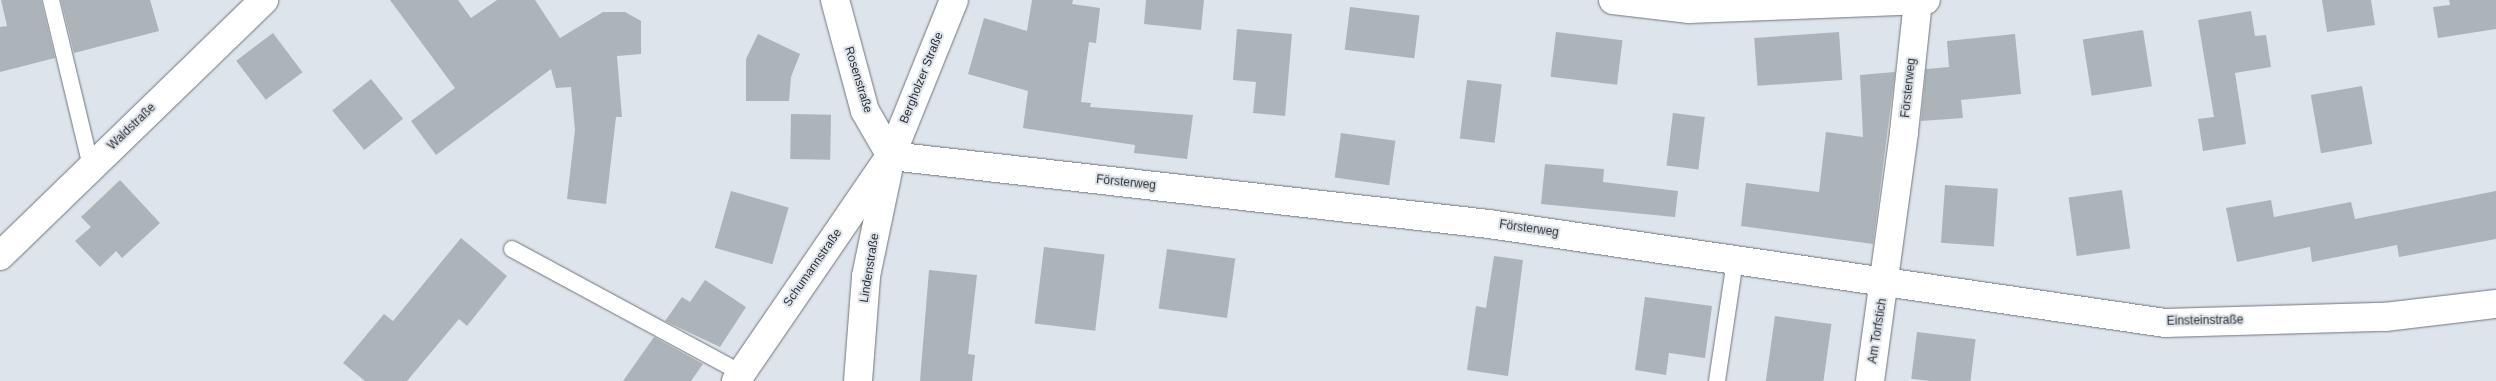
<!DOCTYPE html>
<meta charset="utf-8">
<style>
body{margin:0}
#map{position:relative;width:2496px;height:381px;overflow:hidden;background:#dee4eb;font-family:Arial,sans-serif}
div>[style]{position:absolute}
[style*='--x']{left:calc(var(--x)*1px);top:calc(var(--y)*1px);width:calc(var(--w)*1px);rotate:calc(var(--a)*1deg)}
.building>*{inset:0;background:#acb3b9;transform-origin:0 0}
.roads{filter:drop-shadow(0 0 1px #6f757b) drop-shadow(0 0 1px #6f757b)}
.lane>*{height:16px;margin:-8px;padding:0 8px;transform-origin:8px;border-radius:8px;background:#fff}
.street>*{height:28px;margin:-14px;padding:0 14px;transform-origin:14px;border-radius:14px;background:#fff}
span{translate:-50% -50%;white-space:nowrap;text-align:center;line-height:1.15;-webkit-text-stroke:4px #dee4eb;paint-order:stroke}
.street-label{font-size:12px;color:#2c2e31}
</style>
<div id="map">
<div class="building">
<i style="clip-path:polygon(1px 0,41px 0,55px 58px,0 72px,0 27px,7px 26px)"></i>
<i style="clip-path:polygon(61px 0,150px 0,159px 31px,74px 53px)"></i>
<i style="clip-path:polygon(390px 0,458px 0,471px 18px,497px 0,535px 0,560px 38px,603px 12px,625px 12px,641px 21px,641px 54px,617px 56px,622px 117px,616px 117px,606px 204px,567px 199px,575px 130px,571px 87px,556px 88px,551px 69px,436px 155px,411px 121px,455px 88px)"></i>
<i style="clip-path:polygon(1032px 0,1073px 0,1072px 4px,1100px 8px,1096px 43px,1089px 42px,1081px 102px,1091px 103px,1090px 107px,1193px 115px,1187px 159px,1134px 153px,1135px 145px,1023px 128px,1028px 91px,968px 74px,984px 18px,1027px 31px)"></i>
<i style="clip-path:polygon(1146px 0,1204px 0,1201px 30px,1144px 24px)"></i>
<i style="clip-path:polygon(2322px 0,2371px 0,2375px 25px,2327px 32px)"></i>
<i style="clip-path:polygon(2449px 0,2496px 0,2496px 29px,2438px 38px,2433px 7px,2450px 5px)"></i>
<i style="left:1350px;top:7px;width:70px;height:43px;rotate:7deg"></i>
<i style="clip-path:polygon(2251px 11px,2255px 36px,2266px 35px,2271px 67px,2235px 73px,2246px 144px,2203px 151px,2198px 119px,2214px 117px,2198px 20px)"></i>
<i style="clip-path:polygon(1237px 29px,1292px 34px,1285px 116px,1253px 113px,1256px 82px,1233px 80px)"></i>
<i style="left:2143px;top:30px;width:57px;height:61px;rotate:81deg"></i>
<i style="left:1556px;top:32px;width:67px;height:45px;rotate:7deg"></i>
<i style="left:1839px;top:32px;width:48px;height:85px;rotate:86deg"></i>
<i style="left:273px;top:33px;width:49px;height:46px;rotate:53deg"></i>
<i style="clip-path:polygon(758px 34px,800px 54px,791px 77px,789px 101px,746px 101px,746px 59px)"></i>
<i style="clip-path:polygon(2015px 34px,2021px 94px,1961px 100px,1963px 118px,1921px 121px,1926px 69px,1949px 67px,1947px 41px)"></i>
<i style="clip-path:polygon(1895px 72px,1873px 244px,1741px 226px,1746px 183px,1819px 192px,1826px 132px,1863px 137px,1860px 75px)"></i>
<i style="left:371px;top:79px;width:51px;height:50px;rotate:51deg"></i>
<i style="left:1467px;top:80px;width:35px;height:59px;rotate:7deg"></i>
<i style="left:2362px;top:86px;width:59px;height:52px;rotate:80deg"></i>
<i style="left:1673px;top:113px;width:32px;height:53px;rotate:7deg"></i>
<i style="left:791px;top:114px;width:40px;height:45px;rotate:1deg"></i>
<i style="left:1341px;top:133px;width:55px;height:45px;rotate:8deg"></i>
<i style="clip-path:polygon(1545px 164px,1604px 169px,1603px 182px,1678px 191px,1675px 217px,1541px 204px)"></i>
<i style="clip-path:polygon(120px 180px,160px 223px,122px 258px,116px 251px,100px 267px,75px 241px,91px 227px,81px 217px)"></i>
<i style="left:1945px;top:185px;width:53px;height:58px;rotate:4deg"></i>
<i style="left:2122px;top:190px;width:59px;height:54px;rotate:82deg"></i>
<i style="left:731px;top:191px;width:60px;height:59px;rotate:16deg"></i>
<i style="clip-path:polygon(2496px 191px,2496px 239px,2399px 257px,2397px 245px,2312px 262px,2310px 247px,2237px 262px,2226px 208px,2271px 200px,2274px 217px,2351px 202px,2355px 219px)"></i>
<i style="clip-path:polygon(461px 238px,507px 276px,467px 326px,459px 319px,407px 381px,365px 381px,343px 363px,384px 314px,393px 321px)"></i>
<i style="left:1044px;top:247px;width:61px;height:77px;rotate:7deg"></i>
<i style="left:1167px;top:249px;width:69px;height:60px;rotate:8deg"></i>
<i style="clip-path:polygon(1494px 256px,1523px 260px,1508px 376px,1467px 370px,1476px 306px,1486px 308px)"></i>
<i style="clip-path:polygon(929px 270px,977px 275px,968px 354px,975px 355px,972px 381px,920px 381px)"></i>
<i style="clip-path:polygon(705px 280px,746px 307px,720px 347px,665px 321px,682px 297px,690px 302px)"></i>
<i style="clip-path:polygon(1645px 297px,1712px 306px,1705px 358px,1669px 353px,1666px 375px,1635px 370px)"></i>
<i style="left:1775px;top:316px;width:57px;height:66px;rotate:8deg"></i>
<i style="left:1917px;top:332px;width:59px;height:47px;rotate:7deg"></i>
<i style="clip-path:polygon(654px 337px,703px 364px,691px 381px,623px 381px)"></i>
</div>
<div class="roads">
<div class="lane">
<i style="--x:51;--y:0;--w:172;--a:76.5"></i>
<i style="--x:512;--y:249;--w:260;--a:28.4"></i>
<i style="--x:1717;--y:381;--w:122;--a:-81.5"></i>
</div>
<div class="street">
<i style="--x:835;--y:0;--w:115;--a:74.9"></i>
<i style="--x:865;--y:111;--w:52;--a:60"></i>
<i style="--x:1613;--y:0;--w:77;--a:6.8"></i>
<i style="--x:1689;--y:9;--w:237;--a:-2.2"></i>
<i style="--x:891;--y:156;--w:602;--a:6.49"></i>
<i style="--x:1489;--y:224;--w:683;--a:8.33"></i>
<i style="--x:2165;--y:323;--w:220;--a:-1.6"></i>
<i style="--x:2385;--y:317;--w:112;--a:-6.7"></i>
<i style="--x:0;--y:256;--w:368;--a:-44.1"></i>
<i style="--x:736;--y:381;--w:262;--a:-55.6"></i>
<i style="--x:858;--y:381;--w:105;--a:-85.6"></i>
<i style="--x:866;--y:276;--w:123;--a:-78.2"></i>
<i style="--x:891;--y:156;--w:168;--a:-68"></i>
<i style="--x:1870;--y:381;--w:251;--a:-82.2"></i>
<i style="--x:1904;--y:132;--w:132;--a:-83.9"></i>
</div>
</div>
<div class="street-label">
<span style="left:922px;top:78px;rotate:-68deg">Bergholzer Straße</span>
<span style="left:858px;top:80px;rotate:73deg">Rosenstraße</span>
<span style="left:1909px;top:88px;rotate:-84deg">Försterweg</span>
<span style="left:132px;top:127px;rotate:-44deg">Waldstraße</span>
<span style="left:1126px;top:183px;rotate:6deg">Försterweg</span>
<span style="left:1529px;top:229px;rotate:8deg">Försterweg</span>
<span style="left:813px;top:268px;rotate:-55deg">Schumannstraße</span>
<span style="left:870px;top:268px;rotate:-81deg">Lindenstraße</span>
<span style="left:2205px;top:321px;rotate:-1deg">Einsteinstraße</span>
<span style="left:1878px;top:331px;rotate:-81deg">Am Torfstich</span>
</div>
</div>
